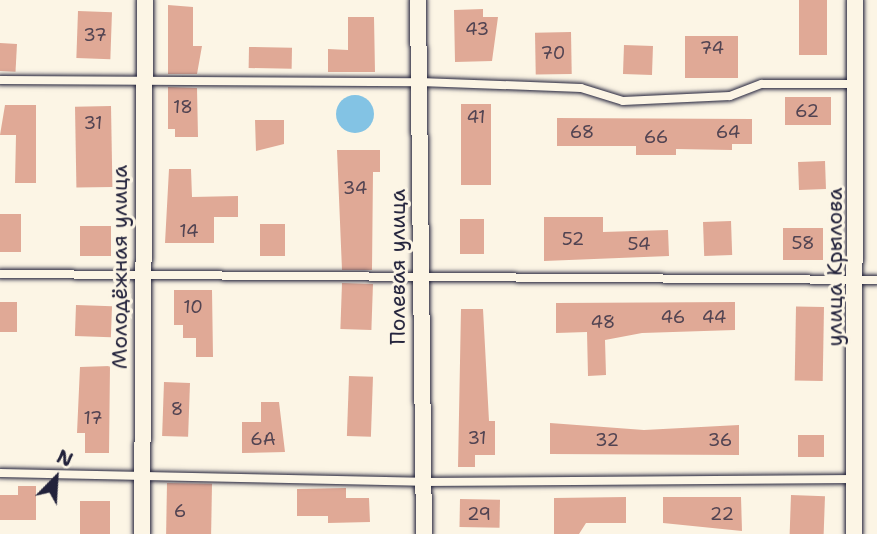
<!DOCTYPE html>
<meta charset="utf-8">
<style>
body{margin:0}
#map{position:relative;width:877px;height:534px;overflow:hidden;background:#fcf5e5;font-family:"Shantell Sans",sans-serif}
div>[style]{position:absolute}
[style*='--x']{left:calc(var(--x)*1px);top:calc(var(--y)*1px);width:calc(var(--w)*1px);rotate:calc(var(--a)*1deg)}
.water>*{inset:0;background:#83c3e4}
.round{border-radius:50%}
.building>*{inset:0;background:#e0a996;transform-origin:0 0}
.roads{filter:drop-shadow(0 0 2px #22223b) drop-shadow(0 0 2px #22223b)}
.service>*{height:8px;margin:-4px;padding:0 4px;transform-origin:4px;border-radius:4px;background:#fcf5e5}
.minor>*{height:16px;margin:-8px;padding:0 8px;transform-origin:8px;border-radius:8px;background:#fcf5e5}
span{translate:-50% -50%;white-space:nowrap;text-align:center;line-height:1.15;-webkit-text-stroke:6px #fcf5e5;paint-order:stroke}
.number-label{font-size:18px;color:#524452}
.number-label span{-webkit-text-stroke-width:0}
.street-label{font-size:21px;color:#22223b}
.north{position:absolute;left:21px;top:443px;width:70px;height:70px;-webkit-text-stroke:5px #fcf5e5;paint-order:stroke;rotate:24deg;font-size:19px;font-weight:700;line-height:28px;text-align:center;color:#22223b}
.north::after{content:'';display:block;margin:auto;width:24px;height:32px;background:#22223b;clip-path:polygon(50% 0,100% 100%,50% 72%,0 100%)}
</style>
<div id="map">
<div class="water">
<i class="round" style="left:336px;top:95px;width:38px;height:38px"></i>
</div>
<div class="building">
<i style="left:799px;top:0;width:28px;height:55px"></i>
<i style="clip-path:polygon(168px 5px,193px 7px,193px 46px,202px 46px,197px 74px,168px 74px)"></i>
<i style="clip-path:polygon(483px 9px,483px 17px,498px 17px,492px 61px,455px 62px,454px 10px)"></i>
<i style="left:78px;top:11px;width:34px;height:47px;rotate:2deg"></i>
<i style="clip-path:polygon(348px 17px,374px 17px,375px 72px,328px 72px,328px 49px,348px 50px)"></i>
<i style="left:571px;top:32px;width:42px;height:36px;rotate:89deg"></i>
<i style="left:685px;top:36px;width:53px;height:42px"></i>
<i style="left:0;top:43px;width:17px;height:28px;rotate:3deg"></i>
<i style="left:624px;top:45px;width:29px;height:29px;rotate:2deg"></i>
<i style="left:249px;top:47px;width:43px;height:21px;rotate:1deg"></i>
<i style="clip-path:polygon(168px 87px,197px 88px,198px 137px,175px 137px,175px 129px,168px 129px)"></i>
<i style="left:785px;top:97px;width:46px;height:28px"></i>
<i style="left:461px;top:104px;width:30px;height:81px"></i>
<i style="clip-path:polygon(5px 105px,36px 105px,36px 183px,15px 183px,16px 135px,0 135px)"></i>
<i style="left:111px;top:106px;width:81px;height:36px;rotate:89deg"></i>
<i style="clip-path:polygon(557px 118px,752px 119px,752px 144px,732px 144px,732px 150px,676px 149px,676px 155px,636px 155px,636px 146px,557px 146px)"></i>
<i style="clip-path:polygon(255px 120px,284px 120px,284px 144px,256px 151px)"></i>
<i style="clip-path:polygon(337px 150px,380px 150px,380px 172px,373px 172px,372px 270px,342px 270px)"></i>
<i style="left:825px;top:161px;width:28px;height:27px;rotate:88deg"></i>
<i style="clip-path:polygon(169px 169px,191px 169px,192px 197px,238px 196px,238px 217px,214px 217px,214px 243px,165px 243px)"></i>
<i style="left:0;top:214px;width:21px;height:38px"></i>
<i style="clip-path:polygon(544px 217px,603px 217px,603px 232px,668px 230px,669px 256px,544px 261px)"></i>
<i style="left:460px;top:219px;width:24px;height:35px"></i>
<i style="left:731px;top:221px;width:34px;height:28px;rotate:88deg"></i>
<i style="left:285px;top:224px;width:32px;height:25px;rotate:90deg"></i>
<i style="left:80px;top:226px;width:31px;height:30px"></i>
<i style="left:783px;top:228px;width:40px;height:32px"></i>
<i style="left:342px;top:283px;width:31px;height:46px;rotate:2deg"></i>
<i style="clip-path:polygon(174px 290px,212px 290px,213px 357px,196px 357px,196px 338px,183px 338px,183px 325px,174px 325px)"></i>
<i style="left:0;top:302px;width:17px;height:30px"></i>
<i style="clip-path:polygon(735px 302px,735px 330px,642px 333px,605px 340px,606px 375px,588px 376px,587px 332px,556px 333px,556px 303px)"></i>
<i style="left:76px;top:305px;width:36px;height:31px;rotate:2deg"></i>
<i style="left:824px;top:307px;width:74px;height:28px;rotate:91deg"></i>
<i style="clip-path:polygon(461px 309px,483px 309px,489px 421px,495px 421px,495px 455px,475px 455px,475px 467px,458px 467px)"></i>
<i style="clip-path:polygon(110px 366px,109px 453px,85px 453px,85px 433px,77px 433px,80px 367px)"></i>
<i style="left:349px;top:376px;width:24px;height:60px;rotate:2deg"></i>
<i style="left:164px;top:382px;width:26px;height:54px;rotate:2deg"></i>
<i style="clip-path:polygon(261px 402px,279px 402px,285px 452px,242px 453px,242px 422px,261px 422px)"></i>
<i style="clip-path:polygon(550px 423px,644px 430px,739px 425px,739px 455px,550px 454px)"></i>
<i style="left:798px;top:435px;width:26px;height:22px"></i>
<i style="left:167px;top:483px;width:45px;height:51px;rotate:1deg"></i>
<i style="clip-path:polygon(18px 486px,36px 486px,36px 520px,0 520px,0 495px,18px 495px)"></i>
<i style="clip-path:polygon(346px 488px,346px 498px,369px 498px,370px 522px,328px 523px,328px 516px,297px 516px,297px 489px)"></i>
<i style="left:791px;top:495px;width:34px;height:39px;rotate:2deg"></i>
<i style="clip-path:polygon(626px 497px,626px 523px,586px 523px,579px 534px,554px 534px,554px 498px)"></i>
<i style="clip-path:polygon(663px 497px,741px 497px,742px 531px,663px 523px)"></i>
<i style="left:460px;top:499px;width:40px;height:28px;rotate:1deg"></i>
<i style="left:80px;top:501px;width:30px;height:33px"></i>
</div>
<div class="roads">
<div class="service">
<i style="--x:0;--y:80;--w:420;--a:0.3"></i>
<i style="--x:420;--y:82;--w:161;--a:2.1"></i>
<i style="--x:581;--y:88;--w:44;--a:17.2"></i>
<i style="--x:623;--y:101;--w:107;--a:-2.7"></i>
<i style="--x:730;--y:96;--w:34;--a:-21"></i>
<i style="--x:762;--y:84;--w:94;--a:0"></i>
<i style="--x:0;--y:274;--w:877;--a:0.39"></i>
<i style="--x:0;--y:473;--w:421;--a:1.2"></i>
<i style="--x:421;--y:482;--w:433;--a:-0.4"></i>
</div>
<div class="minor">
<i style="--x:418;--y:0;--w:534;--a:89.36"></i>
<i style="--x:142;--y:534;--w:534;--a:-89.68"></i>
<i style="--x:854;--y:534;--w:534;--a:-89.89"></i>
</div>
</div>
<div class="number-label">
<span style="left:477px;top:29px">43</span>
<span style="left:95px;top:35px">37</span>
<span style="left:712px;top:48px">74</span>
<span style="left:553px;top:53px">70</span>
<span style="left:183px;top:107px">18</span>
<span style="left:807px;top:111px">62</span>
<span style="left:476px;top:117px">41</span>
<span style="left:93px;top:123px">31</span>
<span style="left:582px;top:132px">68</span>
<span style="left:728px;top:132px">64</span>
<span style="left:656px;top:137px">66</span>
<span style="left:355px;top:188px">34</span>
<span style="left:189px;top:231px">14</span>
<span style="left:573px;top:239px">52</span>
<span style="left:803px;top:243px">58</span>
<span style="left:639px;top:244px">54</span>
<span style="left:193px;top:307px">10</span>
<span style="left:673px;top:317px">46</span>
<span style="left:714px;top:317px">44</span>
<span style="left:603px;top:322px">48</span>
<span style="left:177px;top:409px">8</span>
<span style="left:93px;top:418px">17</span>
<span style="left:477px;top:438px">31</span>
<span style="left:263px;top:439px">6А</span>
<span style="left:607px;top:440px">32</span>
<span style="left:720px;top:440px">36</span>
<span style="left:180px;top:511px">6</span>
<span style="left:479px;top:514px">29</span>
<span style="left:722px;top:514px">22</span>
</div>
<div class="street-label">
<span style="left:120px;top:267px;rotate:-90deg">Молодёжная улица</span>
<span style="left:398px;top:267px;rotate:-90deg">Полевая улица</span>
<span style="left:835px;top:267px;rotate:-90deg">улица Крылова</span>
</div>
<div class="north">N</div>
</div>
